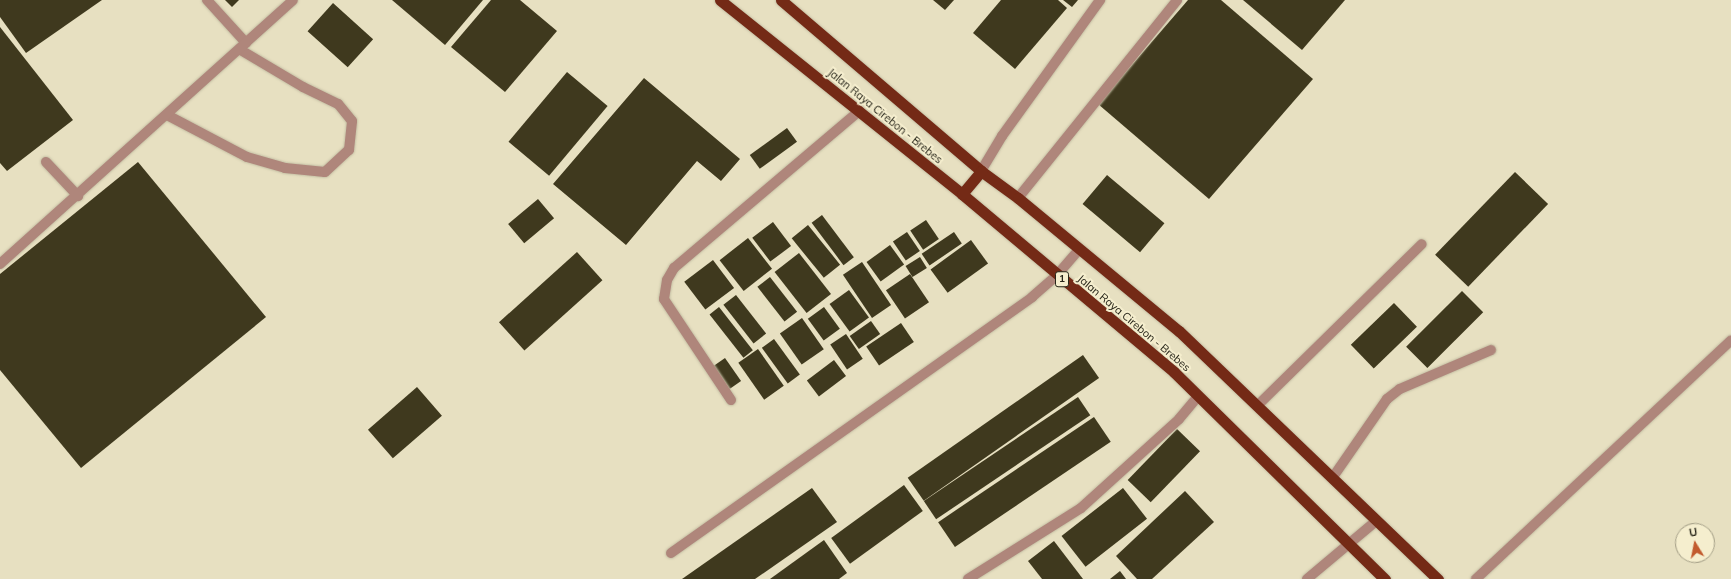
<!DOCTYPE html>
<style>
body{margin:0}
#map{position:relative;width:1731px;height:579px;overflow:hidden;background:#e7e0c1;font-family:Mulish,sans-serif}
div>[style]{position:absolute}
[style*='--x']{left:calc(var(--x)*1px);top:calc(var(--y)*1px);width:calc(var(--w)*1px);rotate:calc(var(--a)*1deg)}
.building>*{inset:0;background:#3f391e;transform-origin:0 0}
.roads{filter:drop-shadow(0 0 1px #c4bea3) drop-shadow(0 0 1px #c4bea3)}
.service>*{height:10px;margin:-5px;padding:0 5px;transform-origin:5px;border-radius:5px;background:#af867b}
.minor>*{height:10px;margin:-5px;padding:0 5px;transform-origin:5px;border-radius:5px;background:#af867b}
.trunk>*{height:11px;margin:-5.5px;padding:0 5.5px;transform-origin:5.5px;border-radius:5.5px;background:#742a16}
span{translate:-50% -50%;white-space:nowrap;text-align:center;line-height:1.15;-webkit-text-stroke:4px #f5eece;paint-order:stroke}
.shield-label span{padding:1px 3px;background:#f5eece;border:1px solid;border-radius:3px;-webkit-text-stroke-width:0}
.shield-label{font-size:10px;color:#262418;font-weight:700}
.street-label{font-size:11px;color:#262418}
.north{position:absolute;left:1675px;top:523px;width:40px;height:40px;box-sizing:border-box;background:#f5eece;border:1px solid #a29d85;border-radius:50%;rotate:350deg;font-size:11px;font-weight:700;line-height:16px;text-align:center;color:#262418}
.north::after{content:'';display:block;margin:auto;width:14px;height:18px;background:#c25b2e;clip-path:polygon(50% 0,100% 100%,50% 72%,0 100%)}
</style>
<div id="map">
<div class="building">
<i style="clip-path:polygon(0 0,102px 0,26px 53px,0 17px)"></i>
<i style="clip-path:polygon(225px 0,239px 0,232px 7px)"></i>
<i style="clip-path:polygon(392px 0,483px 0,445px 45px)"></i>
<i style="clip-path:polygon(491px 0,520px 0,557px 31px,505px 92px,451px 47px)"></i>
<i style="clip-path:polygon(933px 0,954px 0,945px 10px)"></i>
<i style="clip-path:polygon(1001px 0,1058px 0,1067px 8px,1015px 69px,973px 33px)"></i>
<i style="clip-path:polygon(1063px 0,1078px 0,1072px 7px)"></i>
<i style="clip-path:polygon(1188px 0,1221px 0,1313px 79px,1209px 199px,1098px 104px)"></i>
<i style="clip-path:polygon(1243px 0,1345px 0,1302px 50px)"></i>
<i style="left:333px;top:3px;width:54px;height:38px;rotate:42deg"></i>
<i style="clip-path:polygon(0 27px,73px 120px,7px 171px,0 163px)"></i>
<i style="left:567px;top:72px;width:53px;height:91px;rotate:40deg"></i>
<i style="clip-path:polygon(644px 78px,740px 159px,721px 181px,697px 161px,626px 245px,553px 184px)"></i>
<i style="left:787px;top:128px;width:17px;height:46px;rotate:54deg"></i>
<i style="clip-path:polygon(138px 162px,266px 317px,81px 468px,0 370px,0 274px)"></i>
<i style="left:1515px;top:172px;width:46px;height:115px;rotate:44deg"></i>
<i style="left:1107px;top:175px;width:75px;height:38px;rotate:40deg"></i>
<i style="left:538px;top:199px;width:25px;height:39px;rotate:50deg"></i>
<i style="left:822px;top:215px;width:53px;height:13px;rotate:53deg"></i>
<i style="left:926px;top:220px;width:23px;height:19px;rotate:56deg"></i>
<i style="left:773px;top:222px;width:30px;height:26px;rotate:53deg"></i>
<i style="left:808px;top:225px;width:51px;height:21px;rotate:51deg"></i>
<i style="left:907px;top:232px;width:23px;height:17px;rotate:56deg"></i>
<i style="left:954px;top:232px;width:14px;height:39px;rotate:56deg"></i>
<i style="left:748px;top:238px;width:39px;height:36px;rotate:52deg"></i>
<i style="left:971px;top:240px;width:29px;height:50px;rotate:54deg"></i>
<i style="left:890px;top:245px;width:24px;height:29px;rotate:54deg"></i>
<i style="left:577px;top:252px;width:38px;height:105px;rotate:48deg"></i>
<i style="left:799px;top:253px;width:52px;height:31px;rotate:52deg"></i>
<i style="left:920px;top:257px;width:13px;height:17px;rotate:58deg"></i>
<i style="left:713px;top:260px;width:35px;height:36px;rotate:53deg"></i>
<i style="left:862px;top:262px;width:52px;height:23px;rotate:56deg"></i>
<i style="left:910px;top:274px;width:34px;height:29px;rotate:56deg"></i>
<i style="left:770px;top:277px;width:44px;height:16px;rotate:52deg"></i>
<i style="left:849px;top:290px;width:34px;height:24px;rotate:54deg"></i>
<i style="left:1462px;top:291px;width:30px;height:79px;rotate:45deg"></i>
<i style="left:736px;top:295px;width:49px;height:16px;rotate:52deg"></i>
<i style="left:1394px;top:303px;width:33px;height:60px;rotate:46deg"></i>
<i style="left:719px;top:307px;width:55px;height:12px;rotate:52deg"></i>
<i style="left:824px;top:307px;width:27px;height:20px;rotate:54deg"></i>
<i style="left:802px;top:318px;width:38px;height:27px;rotate:55deg"></i>
<i style="left:871px;top:321px;width:16px;height:26px;rotate:55deg"></i>
<i style="left:901px;top:323px;width:23px;height:42px;rotate:56deg"></i>
<i style="left:846px;top:334px;width:30px;height:19px;rotate:56deg"></i>
<i style="left:774px;top:339px;width:44px;height:15px;rotate:54deg"></i>
<i style="left:758px;top:349px;width:45px;height:24px;rotate:55deg"></i>
<i style="left:1083px;top:355px;width:28px;height:214px;rotate:55deg"></i>
<i style="left:725px;top:358px;width:28px;height:14px;rotate:55deg"></i>
<i style="left:834px;top:360px;width:20px;height:34px;rotate:53deg"></i>
<i style="left:417px;top:387px;width:38px;height:65px;rotate:49deg"></i>
<i style="left:1078px;top:397px;width:22px;height:186px;rotate:56deg"></i>
<i style="left:1094px;top:417px;width:30px;height:188px;rotate:56deg"></i>
<i style="left:1177px;top:429px;width:32px;height:71px;rotate:44deg"></i>
<i style="left:904px;top:485px;width:32px;height:90px;rotate:54deg"></i>
<i style="clip-path:polygon(812px 488px,837px 522px,755px 579px,682px 579px)"></i>
<i style="left:1123px;top:488px;width:39px;height:78px;rotate:52deg"></i>
<i style="clip-path:polygon(1185px 491px,1214px 522px,1152px 579px,1137px 579px,1116px 556px)"></i>
<i style="clip-path:polygon(824px 540px,847px 573px,839px 579px,770px 579px)"></i>
<i style="clip-path:polygon(1054px 541px,1083px 579px,1042px 579px,1028px 561px)"></i>
<i style="clip-path:polygon(1120px 571px,1126px 579px,1110px 579px)"></i>
</div>
<div class="roads">
<div class="service">
<i style="--x:207;--y:0;--w:58;--a:47.8"></i>
<i style="--x:167;--y:115;--w:90;--a:27.7"></i>
<i style="--x:247;--y:157;--w:40;--a:16"></i>
<i style="--x:285;--y:168;--w:40;--a:5.7"></i>
<i style="--x:325;--y:172;--w:33;--a:-43"></i>
<i style="--x:349;--y:150;--w:29;--a:-84"></i>
<i style="--x:352;--y:121;--w:22;--a:-129"></i>
<i style="--x:338;--y:104;--w:39;--a:-154"></i>
<i style="--x:303;--y:87;--w:74;--a:-149.3"></i>
<i style="--x:46;--y:162;--w:47;--a:46.7"></i>
<i style="--x:981;--y:171;--w:41;--a:-59"></i>
<i style="--x:1002;--y:136;--w:168;--a:-54.2"></i>
<i style="--x:1018;--y:198;--w:254;--a:-51.2"></i>
<i style="--x:0;--y:264;--w:394;--a:-42"></i>
<i style="--x:731;--y:400;--w:121;--a:-123.6"></i>
<i style="--x:664;--y:299;--w:19;--a:-81"></i>
<i style="--x:667;--y:280;--w:14;--a:-60"></i>
<i style="--x:674;--y:268;--w:243;--a:-40.3"></i>
<i style="--x:1259;--y:404;--w:228;--a:-44.5"></i>
<i style="--x:1333;--y:477;--w:95;--a:-55.3"></i>
<i style="--x:1387;--y:399;--w:16;--a:-38"></i>
<i style="--x:1400;--y:389;--w:99;--a:-23.2"></i>
<i style="--x:671;--y:553;--w:443;--a:-35.3"></i>
<i style="--x:1032;--y:297;--w:33;--a:-41"></i>
<i style="--x:1057;--y:275;--w:33;--a:-49"></i>
<i style="--x:968;--y:579;--w:133;--a:-32.1"></i>
<i style="--x:1081;--y:508;--w:132;--a:-42.2"></i>
<i style="--x:1179;--y:419;--w:30;--a:-50"></i>
<i style="--x:1476;--y:579;--w:349;--a:-43.1"></i>
</div>
<div class="minor">
<i style="--x:1307;--y:579;--w:90;--a:-40"></i>
</div>
<div class="trunk">
<i style="--x:720;--y:0;--w:310;--a:38.7"></i>
<i style="--x:962;--y:194;--w:277;--a:40"></i>
<i style="--x:1174;--y:372;--w:296;--a:44.5"></i>
<i style="--x:781;--y:0;--w:263;--a:40.5"></i>
<i style="--x:981;--y:171;--w:46;--a:36.1"></i>
<i style="--x:1018;--y:198;--w:209;--a:39.6"></i>
<i style="--x:1179;--y:331;--w:359;--a:43.8"></i>
<i style="--x:962;--y:194;--w:30;--a:-50"></i>
</div>
</div>
<div class="shield-label">
<span style="left:1062px;top:279px">1</span>
</div>
<div class="street-label">
<span style="left:885px;top:116px;rotate:39deg">Jalan Raya Cirebon - Brebes</span>
<span style="left:1134px;top:323px;rotate:40deg">Jalan Raya Cirebon - Brebes</span>
</div>
<div class="north">U</div>
</div>
